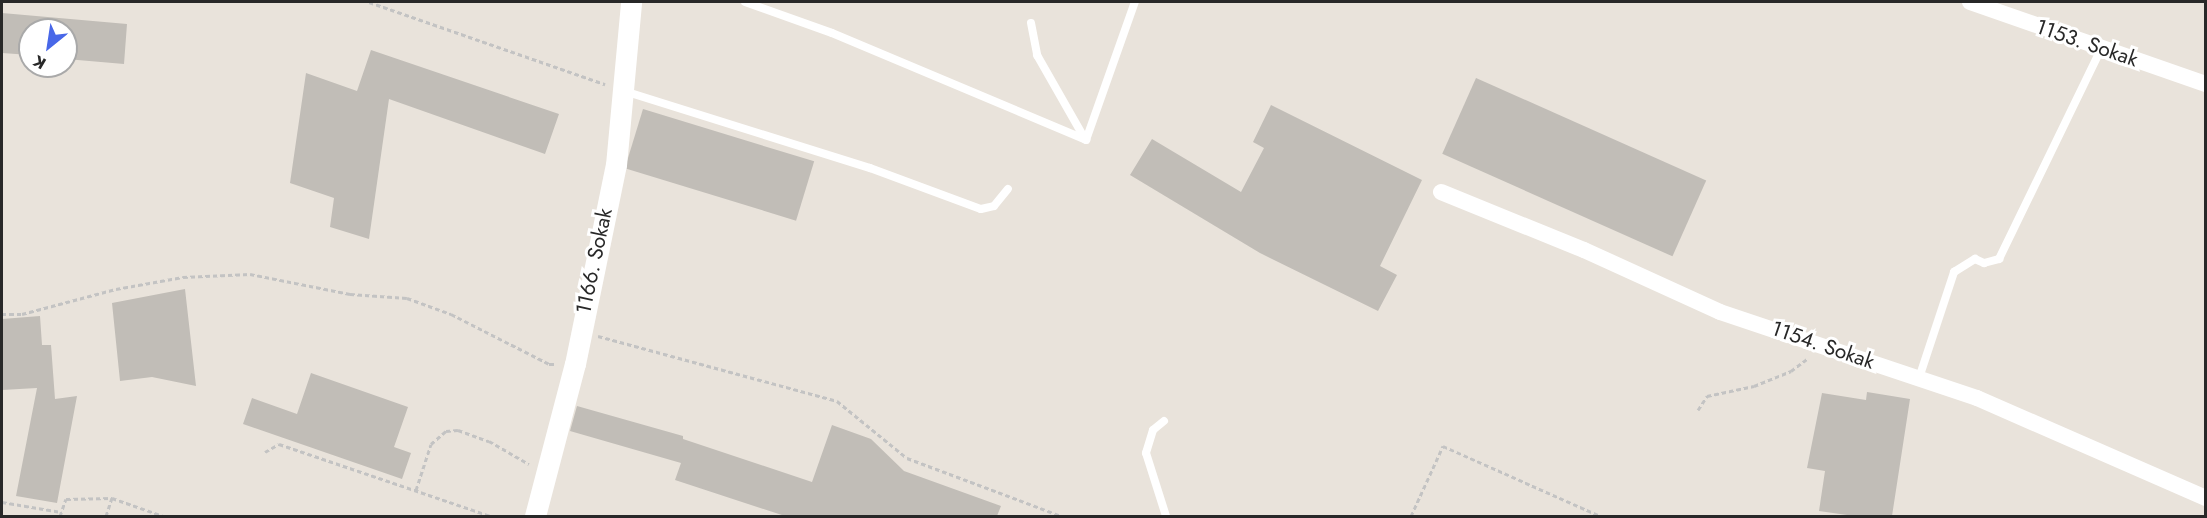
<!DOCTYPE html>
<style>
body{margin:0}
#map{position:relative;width:2207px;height:518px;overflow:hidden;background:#e9e3db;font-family:Jost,sans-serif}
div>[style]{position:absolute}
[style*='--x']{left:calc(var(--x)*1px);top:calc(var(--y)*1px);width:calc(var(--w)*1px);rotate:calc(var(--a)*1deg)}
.building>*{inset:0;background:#c1bdb7;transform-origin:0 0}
.path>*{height:3px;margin-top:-1.5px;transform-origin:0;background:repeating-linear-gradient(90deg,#c3c3c3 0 4.5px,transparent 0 7.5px)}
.service>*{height:8px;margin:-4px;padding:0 4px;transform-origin:4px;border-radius:4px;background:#fff}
.minor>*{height:16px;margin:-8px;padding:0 8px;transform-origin:8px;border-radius:8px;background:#fff}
.tertiary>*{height:21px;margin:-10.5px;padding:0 10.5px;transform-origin:10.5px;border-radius:10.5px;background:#fff}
span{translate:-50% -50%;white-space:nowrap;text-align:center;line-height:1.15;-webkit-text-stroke:6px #fff;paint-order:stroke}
.street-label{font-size:21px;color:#282828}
.frame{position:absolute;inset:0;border:3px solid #282828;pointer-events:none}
.north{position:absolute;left:18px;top:18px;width:60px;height:60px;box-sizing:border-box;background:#fff;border:2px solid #a9a9a9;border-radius:50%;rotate:210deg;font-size:16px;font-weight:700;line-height:24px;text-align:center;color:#282828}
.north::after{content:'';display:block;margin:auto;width:21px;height:27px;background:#4867e8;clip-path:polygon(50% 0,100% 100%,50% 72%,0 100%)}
</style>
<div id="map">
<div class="building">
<i style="clip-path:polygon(2px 13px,127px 24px,124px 64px,66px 59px,66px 30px,30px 30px,30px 55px,2px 53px)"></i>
<i style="clip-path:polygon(371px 50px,559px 114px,545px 154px,389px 99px,369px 239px,330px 227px,334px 198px,290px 183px,306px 73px,357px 91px)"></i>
<i style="left:1476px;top:78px;width:252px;height:83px;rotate:24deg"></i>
<i style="clip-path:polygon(1271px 105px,1422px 180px,1380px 266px,1397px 275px,1378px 311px,1260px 253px,1130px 175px,1152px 139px,1241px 192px,1264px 148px,1253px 142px)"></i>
<i style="left:643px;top:109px;width:179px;height:62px;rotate:17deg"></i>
<i style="clip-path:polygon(185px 289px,196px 386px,152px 377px,120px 381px,112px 303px)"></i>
<i style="clip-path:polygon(40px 316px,42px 345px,51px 345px,55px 399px,77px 396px,57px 503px,16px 496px,37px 388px,2px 390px,2px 319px)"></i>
<i style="clip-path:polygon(311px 373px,408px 407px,394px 447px,411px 453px,402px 479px,243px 424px,252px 398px,297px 414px)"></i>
<i style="clip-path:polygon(1867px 392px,1910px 399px,1892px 516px,1854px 516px,1819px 511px,1825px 471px,1807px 468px,1822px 393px,1866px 400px)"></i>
<i style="clip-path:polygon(577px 406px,683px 436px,683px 439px,812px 482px,832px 425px,871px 439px,904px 471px,1001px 506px,997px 516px,785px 516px,675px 480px,681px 463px,570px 431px)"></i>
</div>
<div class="path">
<i style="--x:369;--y:2;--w:250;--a:19.2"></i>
<i style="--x:2;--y:314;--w:20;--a:0"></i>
<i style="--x:22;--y:314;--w:97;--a:-14.9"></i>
<i style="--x:116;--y:289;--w:68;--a:-10.2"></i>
<i style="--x:183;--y:277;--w:67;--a:-2.6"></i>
<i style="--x:250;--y:274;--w:102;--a:11.3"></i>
<i style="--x:350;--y:294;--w:57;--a:4"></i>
<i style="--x:407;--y:298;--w:47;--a:20"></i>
<i style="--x:451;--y:314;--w:110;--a:27"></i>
<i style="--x:549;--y:364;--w:8;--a:0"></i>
<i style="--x:598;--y:336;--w:248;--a:15.2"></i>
<i style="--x:837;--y:401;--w:90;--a:39.2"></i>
<i style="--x:907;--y:458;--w:165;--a:20.6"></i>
<i style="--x:1698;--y:410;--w:17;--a:-57"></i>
<i style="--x:1707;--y:396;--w:48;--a:-12"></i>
<i style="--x:1754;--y:386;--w:40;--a:-22"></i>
<i style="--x:1791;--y:371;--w:21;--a:-37"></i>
<i style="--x:265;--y:452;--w:16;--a:-30"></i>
<i style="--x:279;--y:444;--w:223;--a:18.8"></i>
<i style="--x:416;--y:490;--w:48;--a:-71.9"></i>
<i style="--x:431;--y:444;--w:20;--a:-41"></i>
<i style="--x:446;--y:431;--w:12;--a:-5"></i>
<i style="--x:458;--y:430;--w:33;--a:20"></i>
<i style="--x:489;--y:441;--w:46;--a:29.9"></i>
<i style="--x:2;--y:502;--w:60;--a:9.6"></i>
<i style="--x:60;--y:516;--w:18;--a:-71"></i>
<i style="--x:66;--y:499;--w:46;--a:-1.2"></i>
<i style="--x:112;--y:498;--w:54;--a:19.4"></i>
<i style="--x:106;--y:516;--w:19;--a:-72"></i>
<i style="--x:1411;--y:516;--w:77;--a:-65.4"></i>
<i style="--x:1443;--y:446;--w:172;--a:24"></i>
</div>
<div class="service">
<i style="--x:745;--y:2;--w:92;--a:19.6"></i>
<i style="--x:832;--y:33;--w:276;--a:22.8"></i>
<i style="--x:1086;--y:140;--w:146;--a:-70.5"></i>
<i style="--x:1031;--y:23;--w:33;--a:79"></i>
<i style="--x:1037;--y:55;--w:97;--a:60.3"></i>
<i style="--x:624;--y:91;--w:258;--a:17.4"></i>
<i style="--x:870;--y:168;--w:118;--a:20.3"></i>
<i style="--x:981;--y:209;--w:13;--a:-13"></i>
<i style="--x:994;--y:206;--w:22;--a:-51"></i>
<i style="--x:1919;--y:378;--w:112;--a:-71.7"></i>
<i style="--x:1954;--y:272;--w:25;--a:-32"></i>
<i style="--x:1975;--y:259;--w:10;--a:24"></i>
<i style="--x:1984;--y:263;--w:16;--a:-15"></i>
<i style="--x:1999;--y:259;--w:233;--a:-64.1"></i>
<i style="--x:1164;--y:421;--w:14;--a:141"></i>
<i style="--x:1153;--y:430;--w:24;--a:107"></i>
<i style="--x:1146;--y:453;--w:66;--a:72.4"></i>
</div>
<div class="minor">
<i style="--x:1970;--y:2;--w:250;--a:19.2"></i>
<i style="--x:1441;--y:192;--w:154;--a:22.1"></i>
<i style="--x:1584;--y:250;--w:149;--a:24.5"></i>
<i style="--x:1720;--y:312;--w:271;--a:18.5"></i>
<i style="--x:1977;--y:398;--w:250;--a:23.6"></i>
</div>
<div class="tertiary">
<i style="--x:535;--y:516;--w:157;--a:-75.3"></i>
<i style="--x:575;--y:364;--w:203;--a:-78.4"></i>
<i style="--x:616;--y:165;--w:164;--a:-84.7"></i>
</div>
<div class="street-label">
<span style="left:2087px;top:43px;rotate:19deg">1153. Sokak</span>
<span style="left:594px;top:261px;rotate:-78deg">1166. Sokak</span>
<span style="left:1823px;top:345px;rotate:19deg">1154. Sokak</span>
</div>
<div class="frame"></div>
<div class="north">K</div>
</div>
